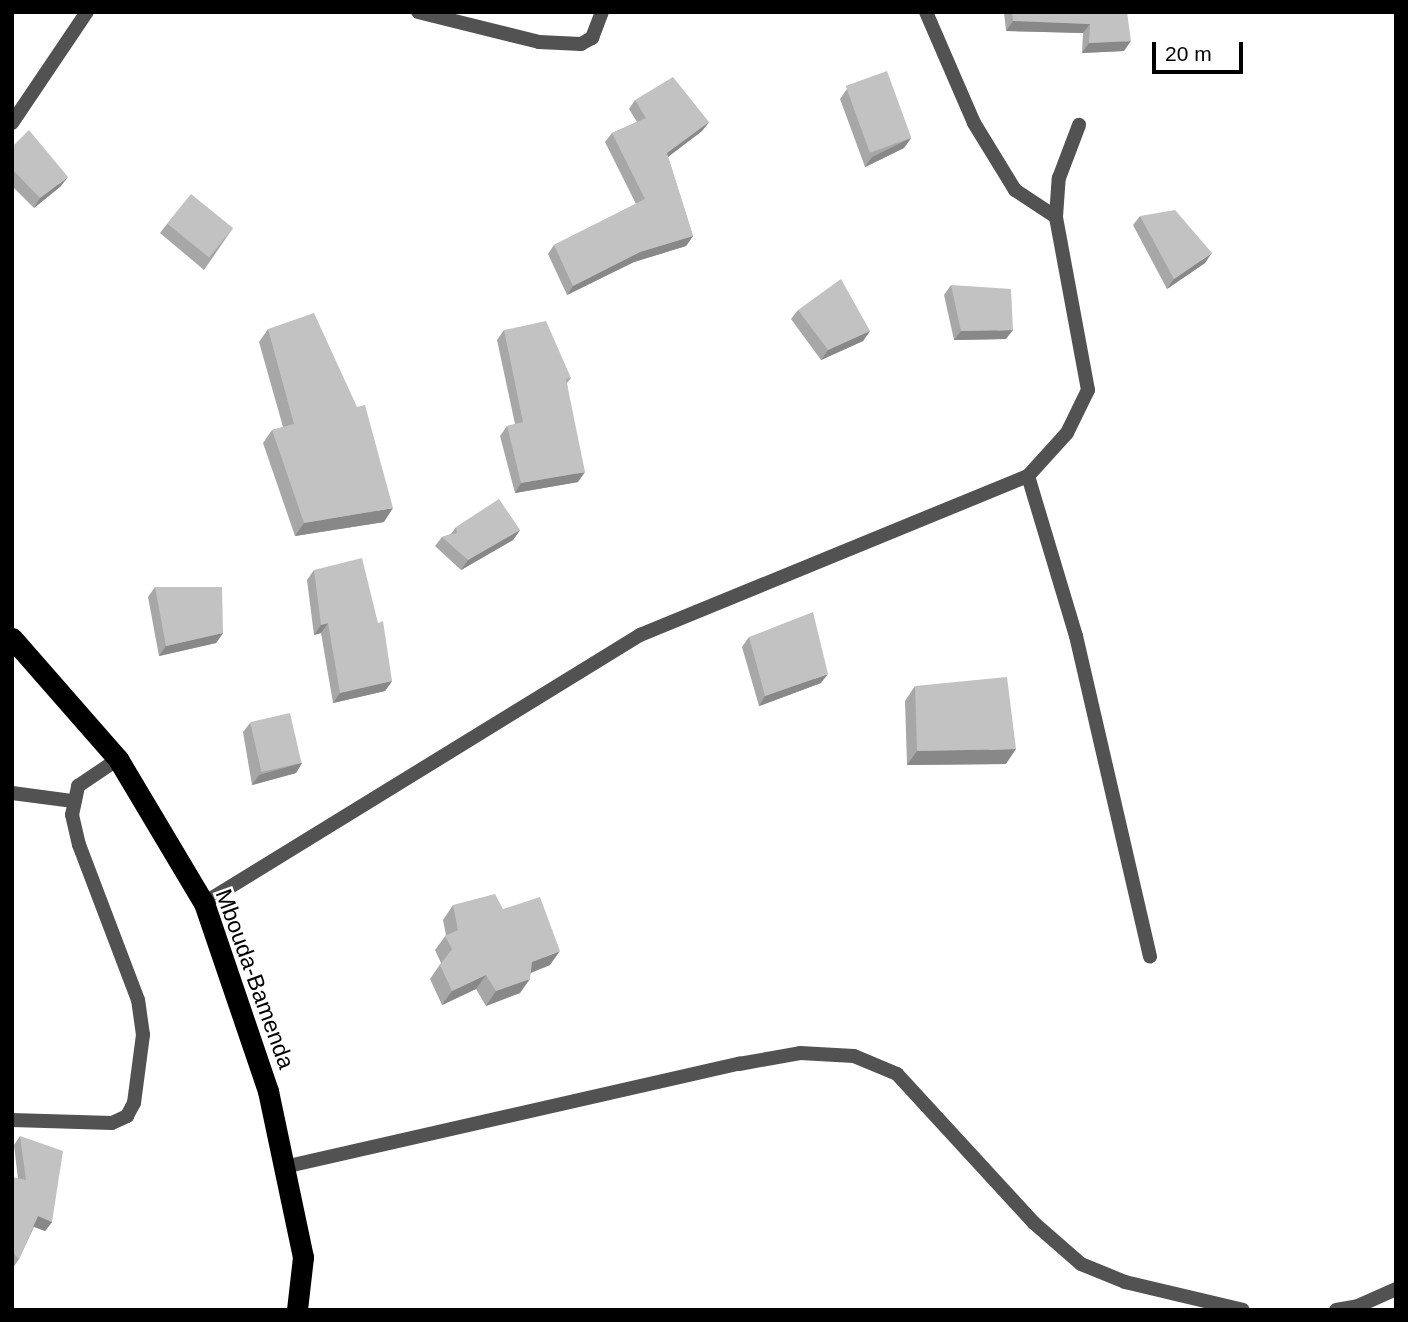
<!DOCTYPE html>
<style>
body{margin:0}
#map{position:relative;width:1408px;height:1322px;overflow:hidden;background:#fff;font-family:Helvetica,sans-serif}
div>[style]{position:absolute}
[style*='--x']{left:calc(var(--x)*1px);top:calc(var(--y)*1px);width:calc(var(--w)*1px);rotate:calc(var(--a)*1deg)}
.street>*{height:14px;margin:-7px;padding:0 7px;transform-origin:7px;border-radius:7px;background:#525252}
.highway>*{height:21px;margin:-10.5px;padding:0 10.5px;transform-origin:10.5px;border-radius:10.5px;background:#000}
.wall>*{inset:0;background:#a7a7a7}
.shaded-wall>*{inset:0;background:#888}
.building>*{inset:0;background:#c2c2c2;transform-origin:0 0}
span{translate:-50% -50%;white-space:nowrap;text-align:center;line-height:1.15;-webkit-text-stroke:5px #fff;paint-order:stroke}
.street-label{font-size:23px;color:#000}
.frame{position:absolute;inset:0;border:14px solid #000;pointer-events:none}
.scale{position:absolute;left:1152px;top:42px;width:91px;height:32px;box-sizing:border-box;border:4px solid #000;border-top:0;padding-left:9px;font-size:21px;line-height:24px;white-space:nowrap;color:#000;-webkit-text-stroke:5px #fff;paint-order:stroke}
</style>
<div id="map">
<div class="street">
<i style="--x:418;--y:12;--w:125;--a:13.9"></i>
<i style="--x:539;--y:42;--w:42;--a:2.7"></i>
<i style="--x:581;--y:44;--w:13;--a:-29"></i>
<i style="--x:592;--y:38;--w:28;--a:-69"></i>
<i style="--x:926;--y:12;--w:121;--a:66.6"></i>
<i style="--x:974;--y:123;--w:79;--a:58.5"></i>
<i style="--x:1015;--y:190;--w:49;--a:33.4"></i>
<i style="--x:12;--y:123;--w:134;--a:-56"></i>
<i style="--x:1028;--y:476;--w:167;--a:73.3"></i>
<i style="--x:1076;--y:636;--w:329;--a:77"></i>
<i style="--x:12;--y:793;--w:62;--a:7.5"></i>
<i style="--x:204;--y:903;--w:512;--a:-31.58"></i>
<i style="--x:640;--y:635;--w:419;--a:-22.3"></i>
<i style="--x:1028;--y:476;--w:58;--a:-47.8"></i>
<i style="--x:1067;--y:433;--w:48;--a:-64"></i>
<i style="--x:1088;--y:390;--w:176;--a:-100.5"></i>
<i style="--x:1056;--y:217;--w:39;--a:-86"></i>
<i style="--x:1059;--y:178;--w:57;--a:-69.3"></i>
<i style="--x:12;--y:1120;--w:100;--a:1.7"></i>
<i style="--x:112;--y:1123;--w:17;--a:-25"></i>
<i style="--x:127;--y:1116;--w:15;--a:-62"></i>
<i style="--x:134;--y:1103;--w:69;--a:-82.5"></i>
<i style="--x:143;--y:1035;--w:35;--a:-98"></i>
<i style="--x:138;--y:1000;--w:166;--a:-110.8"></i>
<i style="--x:79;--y:845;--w:31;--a:-103"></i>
<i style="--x:72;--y:815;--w:30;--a:-78"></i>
<i style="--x:78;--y:786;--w:48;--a:-34"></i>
<i style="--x:284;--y:1167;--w:467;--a:-12.8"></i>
<i style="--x:739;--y:1064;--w:62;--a:-10.2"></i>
<i style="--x:800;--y:1053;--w:54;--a:3.2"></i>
<i style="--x:854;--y:1056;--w:47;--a:22.7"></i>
<i style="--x:897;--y:1074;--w:202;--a:47.4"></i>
<i style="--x:1034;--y:1223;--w:62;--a:41.1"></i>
<i style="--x:1081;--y:1264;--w:48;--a:22.2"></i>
<i style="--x:1125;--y:1282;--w:121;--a:13.3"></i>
<i style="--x:1336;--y:1310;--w:22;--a:-10"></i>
<i style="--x:1358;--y:1306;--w:42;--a:-24.1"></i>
</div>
<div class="highway">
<i style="--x:12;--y:638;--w:161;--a:48.8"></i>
<i style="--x:118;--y:759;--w:168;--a:59.2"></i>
<i style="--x:204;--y:903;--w:199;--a:71.2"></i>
<i style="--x:268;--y:1091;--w:170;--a:78.1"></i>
<i style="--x:303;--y:1257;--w:53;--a:96.5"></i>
</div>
<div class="wall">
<i style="clip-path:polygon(1004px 12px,1127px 12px,1124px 51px,1082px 53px,1083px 33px,1006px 31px)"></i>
<i style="clip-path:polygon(847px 89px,911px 138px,904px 148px,865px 167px,840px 99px)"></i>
<i style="clip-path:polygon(635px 100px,709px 122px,702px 131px,668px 157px,693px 236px,686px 246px,634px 262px,567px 295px,548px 254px,554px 245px,636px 204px,605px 142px,612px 133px,637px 122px,629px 109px)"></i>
<i style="clip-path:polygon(12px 147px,61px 186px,34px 208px,12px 186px)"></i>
<i style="clip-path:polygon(1140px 216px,1205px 263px,1167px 289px,1133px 225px)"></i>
<i style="clip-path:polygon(167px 224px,233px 228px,204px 270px,160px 233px)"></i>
<i style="clip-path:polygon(951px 285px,1006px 339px,954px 340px,944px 295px)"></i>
<i style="clip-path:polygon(798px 310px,870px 331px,863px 341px,821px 360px,791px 319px)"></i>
<i style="clip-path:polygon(268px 329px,384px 522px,295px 536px,263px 443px,272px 430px,283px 427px,259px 342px)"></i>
<i style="clip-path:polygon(504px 330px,571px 378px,567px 383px,578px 482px,515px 493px,500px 436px,507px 426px,515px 424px,497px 340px)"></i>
<i style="clip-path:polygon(456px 527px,520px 530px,513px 540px,461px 570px,435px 546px,442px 537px,451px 534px)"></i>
<i style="clip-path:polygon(314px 570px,392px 681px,385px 691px,333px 703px,321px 633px,314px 635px,307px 580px)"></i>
<i style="clip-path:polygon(155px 587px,223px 633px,216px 643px,159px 656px,148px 597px)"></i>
<i style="clip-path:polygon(749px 637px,821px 683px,759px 706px,742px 647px)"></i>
<i style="clip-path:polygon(915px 686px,1006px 764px,907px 765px,905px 701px)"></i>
<i style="clip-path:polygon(250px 723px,302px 763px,296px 773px,252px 785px,243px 732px)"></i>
<i style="clip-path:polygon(453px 905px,503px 909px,550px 965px,531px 973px,520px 993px,486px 1006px,476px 989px,442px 1005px,430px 979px,441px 963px,435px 950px,446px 935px,443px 920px)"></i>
<i style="clip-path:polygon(20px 1136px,52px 1222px,45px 1231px,34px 1227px,19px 1259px,13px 1268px,12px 1177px,18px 1179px,14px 1145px)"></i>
</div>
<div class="shaded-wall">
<i style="clip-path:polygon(1013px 21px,1090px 24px,1083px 33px,1006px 31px)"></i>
<i style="clip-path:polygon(1131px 41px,1124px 51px,1082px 53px,1089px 43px)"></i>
<i style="clip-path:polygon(709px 122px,702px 131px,661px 162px,667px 153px)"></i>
<i style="clip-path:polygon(911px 138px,904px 148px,865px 167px,872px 157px)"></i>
<i style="clip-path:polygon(68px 177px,61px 186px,34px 208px,40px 198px)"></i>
<i style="clip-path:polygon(693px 236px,686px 246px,634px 262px,567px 295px,573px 286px,640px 252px)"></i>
<i style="clip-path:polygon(1212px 253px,1205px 263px,1167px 289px,1174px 279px)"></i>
<i style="clip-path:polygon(1013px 330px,1006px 339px,954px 340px,961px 331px)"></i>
<i style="clip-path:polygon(870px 331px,863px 341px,821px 360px,828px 350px)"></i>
<i style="clip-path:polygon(585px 472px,578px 482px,515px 493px,521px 483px)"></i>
<i style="clip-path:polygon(393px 508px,384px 522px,295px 536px,304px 523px)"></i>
<i style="clip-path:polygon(520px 530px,513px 540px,461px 570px,468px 560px)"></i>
<i style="clip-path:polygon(328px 623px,321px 633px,314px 635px,321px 625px)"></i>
<i style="clip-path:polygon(223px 633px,216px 643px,159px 656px,166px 646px)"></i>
<i style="clip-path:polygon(828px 674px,821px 683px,759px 706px,765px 696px)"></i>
<i style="clip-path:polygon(392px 681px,385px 691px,333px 703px,340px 693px)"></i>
<i style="clip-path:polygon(1016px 749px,1006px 764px,907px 765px,917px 751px)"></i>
<i style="clip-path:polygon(302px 763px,296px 773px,252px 785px,259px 775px)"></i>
<i style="clip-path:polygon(560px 951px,550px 965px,522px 976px,532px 962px)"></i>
<i style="clip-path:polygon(486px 975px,476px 989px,442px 1005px,452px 991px)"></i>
<i style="clip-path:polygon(530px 979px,520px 993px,486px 1006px,496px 991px)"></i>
<i style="clip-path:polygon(38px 1216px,52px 1222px,45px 1231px,32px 1226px)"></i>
</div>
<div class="building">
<i style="clip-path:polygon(1012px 12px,1127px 12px,1131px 41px,1089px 43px,1090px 24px,1013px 21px)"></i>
<i style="left:887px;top:71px;width:71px;height:44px;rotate:70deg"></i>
<i style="clip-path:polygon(673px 77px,709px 122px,667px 153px,693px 236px,640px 252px,573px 286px,554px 245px,645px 199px,612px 133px,646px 118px,635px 100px)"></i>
<i style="clip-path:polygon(29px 130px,68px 177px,40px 198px,12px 169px,12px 147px)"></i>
<i style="left:191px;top:194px;width:54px;height:38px;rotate:39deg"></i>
<i style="clip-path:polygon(1175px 210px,1212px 253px,1174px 279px,1140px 216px)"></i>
<i style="clip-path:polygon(841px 279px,870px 331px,828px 350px,798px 310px)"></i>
<i style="clip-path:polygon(951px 285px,1011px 289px,1013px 330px,961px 331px)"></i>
<i style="clip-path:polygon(314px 313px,357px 407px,365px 405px,393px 508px,304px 523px,272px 430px,294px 424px,268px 329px)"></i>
<i style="clip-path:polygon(546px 321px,571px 378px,566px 379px,585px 472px,521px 483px,507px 426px,523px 422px,504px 330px)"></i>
<i style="clip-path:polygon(499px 499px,520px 530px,468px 560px,442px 537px,457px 533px,456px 527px)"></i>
<i style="clip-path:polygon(362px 558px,378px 623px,383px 621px,392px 681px,340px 693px,328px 623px,321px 625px,314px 570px)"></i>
<i style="clip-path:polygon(155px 587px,222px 587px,223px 633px,166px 646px)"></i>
<i style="clip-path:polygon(813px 612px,828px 674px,765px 696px,749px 637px)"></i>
<i style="clip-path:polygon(1007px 677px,1016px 749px,917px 751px,915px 686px)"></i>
<i style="left:290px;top:713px;width:51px;height:41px;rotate:77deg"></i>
<i style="clip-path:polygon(495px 894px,503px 909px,540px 897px,560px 951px,532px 962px,530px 979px,496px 991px,486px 975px,452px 991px,440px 965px,452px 949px,445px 936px,458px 930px,453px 905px)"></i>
<i style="clip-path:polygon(20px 1136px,63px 1151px,52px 1222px,38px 1216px,19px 1259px,12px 1252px,12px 1177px,26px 1180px)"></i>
</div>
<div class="street-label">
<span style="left:255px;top:979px;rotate:70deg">Mbouda-Bamenda</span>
</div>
<div class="frame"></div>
<div class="scale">20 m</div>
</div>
